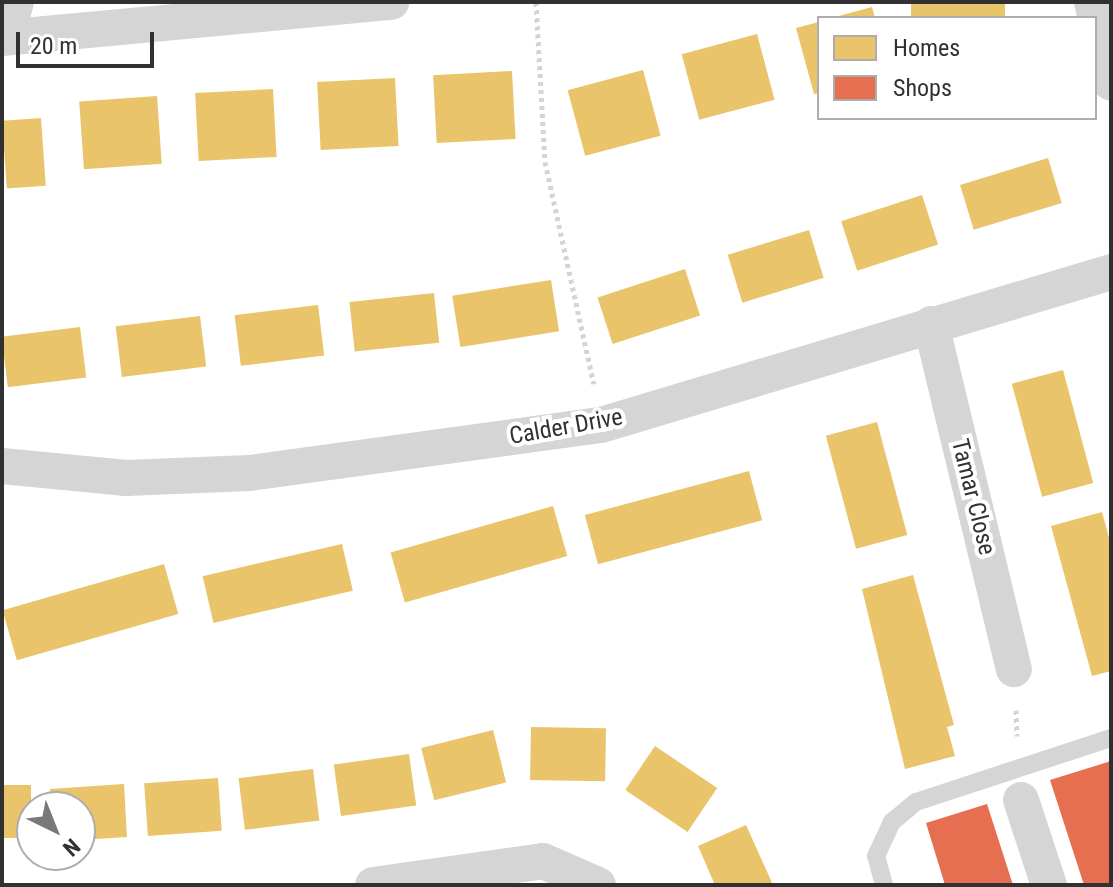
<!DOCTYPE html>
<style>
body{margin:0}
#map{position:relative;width:1113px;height:887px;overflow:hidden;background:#fff;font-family:"Roboto Condensed",sans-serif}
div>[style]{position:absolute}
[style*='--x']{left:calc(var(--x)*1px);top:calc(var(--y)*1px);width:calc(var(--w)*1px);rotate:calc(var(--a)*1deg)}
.homes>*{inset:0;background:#e9c46a;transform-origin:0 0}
.shops>*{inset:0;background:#e76f51}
.path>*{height:5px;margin-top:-2.5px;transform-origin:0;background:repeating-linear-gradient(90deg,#d4d4d4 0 4px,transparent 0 8px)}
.lane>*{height:18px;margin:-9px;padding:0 9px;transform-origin:9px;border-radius:9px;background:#d5d5d5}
.street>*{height:36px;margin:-18px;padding:0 18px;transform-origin:18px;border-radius:18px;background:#d5d5d5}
span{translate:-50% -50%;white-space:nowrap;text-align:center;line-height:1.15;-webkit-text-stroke:8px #fff;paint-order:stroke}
.street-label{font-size:24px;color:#313131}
.frame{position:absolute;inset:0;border:4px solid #313131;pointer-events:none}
.legend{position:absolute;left:817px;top:16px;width:280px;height:104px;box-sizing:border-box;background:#fff;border:2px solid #adadad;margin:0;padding:10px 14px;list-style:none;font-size:24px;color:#313131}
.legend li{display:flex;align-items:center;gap:16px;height:40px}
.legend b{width:40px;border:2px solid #adadad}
.north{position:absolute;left:16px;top:791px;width:80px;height:80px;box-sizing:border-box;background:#fff;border:2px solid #adadad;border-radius:50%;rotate:137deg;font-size:22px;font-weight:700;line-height:32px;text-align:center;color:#313131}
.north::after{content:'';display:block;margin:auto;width:28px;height:36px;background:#797979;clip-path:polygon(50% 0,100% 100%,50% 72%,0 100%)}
.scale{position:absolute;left:16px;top:32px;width:138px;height:36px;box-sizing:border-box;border:4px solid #313131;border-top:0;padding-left:10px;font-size:24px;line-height:28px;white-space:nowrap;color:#313131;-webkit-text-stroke:6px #fff;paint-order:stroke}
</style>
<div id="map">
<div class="homes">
<i style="left:911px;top:2px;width:94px;height:16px"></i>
<i style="clip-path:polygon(872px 7px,875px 18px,835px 18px,835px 17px)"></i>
<i style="clip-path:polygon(819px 22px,819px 93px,814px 94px,796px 28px)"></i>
<i style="left:757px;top:34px;width:68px;height:78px;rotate:75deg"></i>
<i style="left:643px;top:70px;width:68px;height:78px;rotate:75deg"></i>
<i style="left:512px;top:71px;width:68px;height:79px;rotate:87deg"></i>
<i style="left:395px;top:78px;width:68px;height:78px;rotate:87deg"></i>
<i style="left:273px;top:89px;width:68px;height:78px;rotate:87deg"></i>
<i style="left:157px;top:96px;width:68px;height:78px;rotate:86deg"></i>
<i style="left:41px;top:118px;width:68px;height:39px;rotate:86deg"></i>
<i style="left:1048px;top:158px;width:47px;height:92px;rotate:73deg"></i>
<i style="left:922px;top:195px;width:52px;height:85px;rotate:72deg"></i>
<i style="left:809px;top:230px;width:50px;height:85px;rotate:73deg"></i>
<i style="left:685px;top:269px;width:49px;height:92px;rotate:72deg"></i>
<i style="left:551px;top:280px;width:52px;height:100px;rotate:81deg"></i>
<i style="left:434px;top:293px;width:50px;height:85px;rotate:84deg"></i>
<i style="left:318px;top:305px;width:51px;height:84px;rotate:83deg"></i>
<i style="left:200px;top:316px;width:51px;height:85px;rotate:83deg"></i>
<i style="left:80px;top:327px;width:51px;height:79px;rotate:83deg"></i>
<i style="left:1063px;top:370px;width:117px;height:53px;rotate:75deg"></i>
<i style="left:877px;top:422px;width:117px;height:53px;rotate:75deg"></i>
<i style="left:749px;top:471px;width:51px;height:170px;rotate:75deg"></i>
<i style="left:553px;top:506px;width:52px;height:169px;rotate:74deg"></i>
<i style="clip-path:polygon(1102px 512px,1111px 545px,1111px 671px,1092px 676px,1051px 526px)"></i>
<i style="left:342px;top:544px;width:48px;height:143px;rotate:77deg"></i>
<i style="left:164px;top:564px;width:52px;height:168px;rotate:74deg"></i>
<i style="clip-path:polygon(913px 575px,954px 725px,947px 727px,955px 756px,905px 769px,862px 589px)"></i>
<i style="left:531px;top:727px;width:75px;height:53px;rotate:1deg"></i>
<i style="left:493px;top:730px;width:54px;height:74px;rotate:76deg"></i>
<i style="left:655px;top:746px;width:75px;height:53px;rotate:34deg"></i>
<i style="left:409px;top:754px;width:52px;height:76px;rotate:82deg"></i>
<i style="left:313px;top:769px;width:52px;height:75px;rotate:83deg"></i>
<i style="left:218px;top:778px;width:53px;height:74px;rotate:86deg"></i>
<i style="clip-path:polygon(124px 784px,127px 837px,80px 840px,80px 807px,51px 807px,50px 789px)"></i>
<i style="left:2px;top:785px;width:29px;height:53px"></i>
<i style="clip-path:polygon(746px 825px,773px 885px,715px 885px,698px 846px)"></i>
</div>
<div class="shops">
<i style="clip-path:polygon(1111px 761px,1111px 885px,1084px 885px,1050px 780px)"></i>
<i style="clip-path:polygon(987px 804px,1013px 885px,945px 885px,926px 823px)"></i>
</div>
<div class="path">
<i style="--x:536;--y:2;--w:160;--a:86.8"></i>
<i style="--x:545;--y:162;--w:227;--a:77.6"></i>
<i style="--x:1016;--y:710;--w:26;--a:88"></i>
</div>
<div class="lane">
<i style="--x:884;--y:885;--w:30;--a:-105"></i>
<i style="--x:876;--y:856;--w:38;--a:-65"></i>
<i style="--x:892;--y:822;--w:31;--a:-40"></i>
<i style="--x:916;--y:802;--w:205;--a:-18.2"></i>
</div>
<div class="street">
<i style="--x:1092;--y:2;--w:83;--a:76.8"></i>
<i style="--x:6;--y:37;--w:36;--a:-74"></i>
<i style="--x:2;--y:38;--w:391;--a:-5.3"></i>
<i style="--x:931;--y:324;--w:355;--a:76.5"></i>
<i style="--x:2;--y:466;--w:125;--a:5.5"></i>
<i style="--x:126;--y:478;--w:124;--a:-2.3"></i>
<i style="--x:250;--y:473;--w:354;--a:-7.8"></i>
<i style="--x:601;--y:425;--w:532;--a:-16.7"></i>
<i style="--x:1021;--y:800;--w:89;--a:71.8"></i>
<i style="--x:373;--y:885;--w:172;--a:-8"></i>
<i style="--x:543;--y:861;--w:60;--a:23.6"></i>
</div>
<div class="street-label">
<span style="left:566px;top:427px;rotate:-10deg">Calder Drive</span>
<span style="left:973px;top:497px;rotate:76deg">Tamar Close</span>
</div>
<div class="frame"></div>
<ul class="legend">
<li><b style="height:22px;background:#e9c46a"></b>Homes</li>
<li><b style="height:22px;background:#e76f51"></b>Shops</li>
</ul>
<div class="north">N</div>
<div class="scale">20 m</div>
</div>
